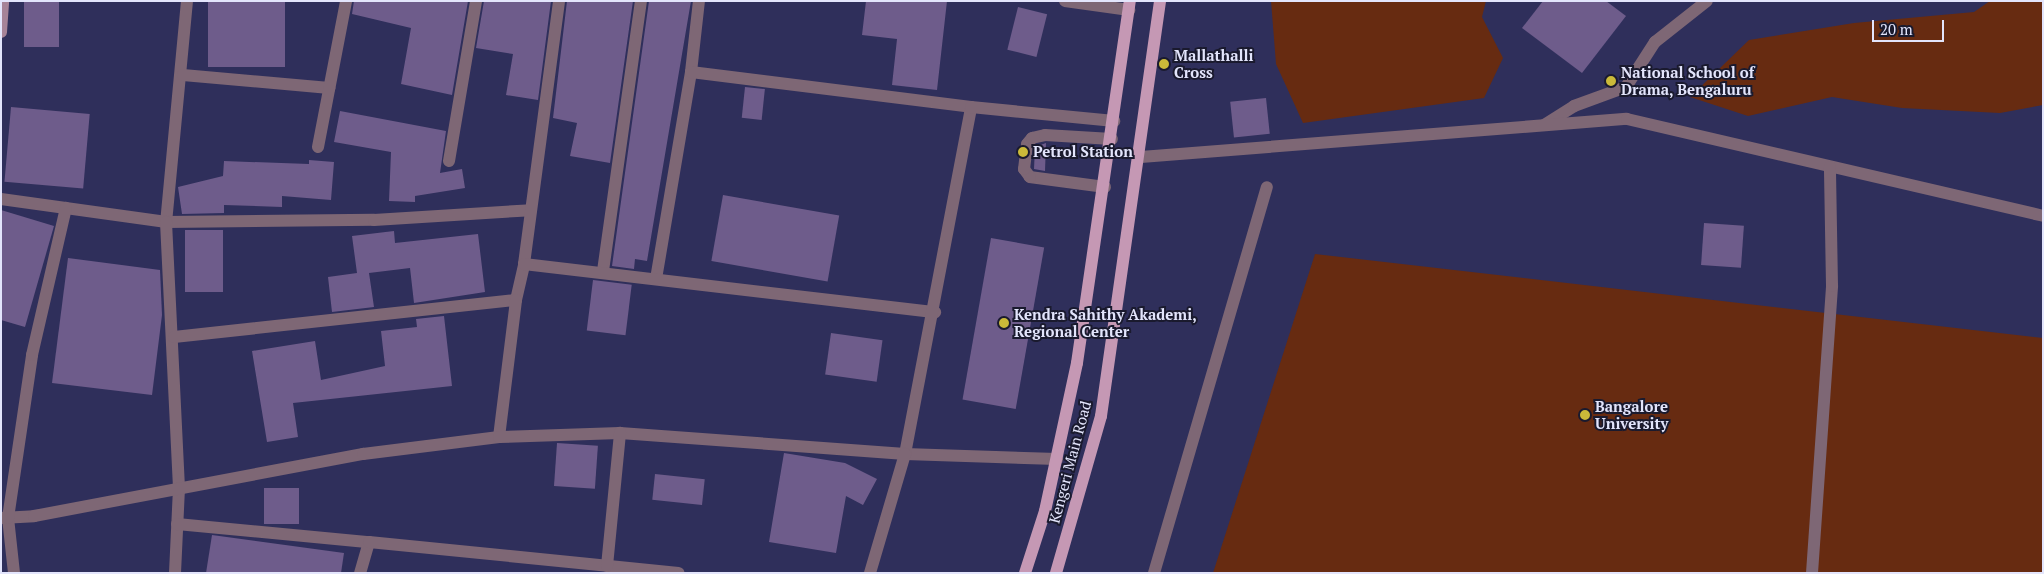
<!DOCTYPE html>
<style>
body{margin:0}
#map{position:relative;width:2044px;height:574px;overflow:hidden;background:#2f2f5b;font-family:"PT Serif",serif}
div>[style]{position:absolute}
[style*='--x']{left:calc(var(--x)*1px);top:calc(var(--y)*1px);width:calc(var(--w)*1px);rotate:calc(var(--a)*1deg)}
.green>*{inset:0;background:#672b11}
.building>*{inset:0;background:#6e5c8b;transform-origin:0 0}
.lane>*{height:12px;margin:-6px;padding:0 6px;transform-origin:6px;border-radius:6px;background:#7e6775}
.street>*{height:12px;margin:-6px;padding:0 6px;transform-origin:6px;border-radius:6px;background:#7e6775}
.secondary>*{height:12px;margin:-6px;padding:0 6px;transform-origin:6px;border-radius:6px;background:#a68398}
.primary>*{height:12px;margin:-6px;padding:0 6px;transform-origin:6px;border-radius:6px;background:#c598b4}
.dots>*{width:14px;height:14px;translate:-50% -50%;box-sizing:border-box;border:2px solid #1a1a2e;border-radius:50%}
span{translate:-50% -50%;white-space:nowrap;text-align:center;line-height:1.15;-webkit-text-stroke:4px #1a1a2e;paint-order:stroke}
.poi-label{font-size:15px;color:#e3e5fc;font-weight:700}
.left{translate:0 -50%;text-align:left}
.street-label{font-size:15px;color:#e3e5fc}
.frame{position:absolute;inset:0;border:2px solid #e3e5fc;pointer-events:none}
.scale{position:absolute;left:1872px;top:20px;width:72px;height:22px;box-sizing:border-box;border:2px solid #e3e5fc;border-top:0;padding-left:6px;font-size:15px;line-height:18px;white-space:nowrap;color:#e3e5fc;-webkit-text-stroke:4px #1a1a2e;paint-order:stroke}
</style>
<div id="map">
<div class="green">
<i style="clip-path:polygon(1271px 1px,1486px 1px,1482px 17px,1503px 58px,1484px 98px,1303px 123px,1276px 64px)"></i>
<i style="clip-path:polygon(1990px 1px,2043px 1px,2043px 105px,2000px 113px,1902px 108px,1832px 97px,1748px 116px,1690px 97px,1749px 40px,1854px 23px,1974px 12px)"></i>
<i style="clip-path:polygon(1315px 254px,2043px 338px,2043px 573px,1213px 573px)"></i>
</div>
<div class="building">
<i style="left:24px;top:1px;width:35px;height:46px"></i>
<i style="left:208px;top:1px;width:77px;height:66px"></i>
<i style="clip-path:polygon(354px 1px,468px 1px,452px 95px,401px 84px,411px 28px,352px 14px)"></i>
<i style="clip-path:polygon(484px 1px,551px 1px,538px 100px,506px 95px,513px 54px,476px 48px)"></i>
<i style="clip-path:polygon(567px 1px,633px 1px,610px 163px,570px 156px,577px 123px,553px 118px)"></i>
<i style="clip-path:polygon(649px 1px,691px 1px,647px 261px,635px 259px,634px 269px,612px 266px)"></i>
<i style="clip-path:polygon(866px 1px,947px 1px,937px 90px,892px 85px,897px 39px,862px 35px)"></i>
<i style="clip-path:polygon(1543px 1px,1606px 1px,1626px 16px,1582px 73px,1522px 28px)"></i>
<i style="left:1018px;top:7px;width:30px;height:44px;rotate:14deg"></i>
<i style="left:745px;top:87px;width:20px;height:31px;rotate:6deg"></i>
<i style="left:1266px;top:98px;width:36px;height:36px;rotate:84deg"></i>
<i style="left:11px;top:107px;width:79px;height:75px;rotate:5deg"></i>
<i style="clip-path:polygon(340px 111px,446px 131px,440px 173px,462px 169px,465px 188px,415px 196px,415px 202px,389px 201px,391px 152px,334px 142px)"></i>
<i style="clip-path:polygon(1046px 143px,1045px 171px,1034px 169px,1035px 147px)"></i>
<i style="clip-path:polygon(309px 160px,334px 162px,331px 200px,282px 196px,282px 207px,224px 205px,224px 213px,182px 214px,178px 187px,223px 176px,224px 161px,309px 164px)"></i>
<i style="left:723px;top:195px;width:118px;height:67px;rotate:10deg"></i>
<i style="clip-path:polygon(1px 210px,54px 226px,25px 327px,1px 320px)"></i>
<i style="left:1704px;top:223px;width:40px;height:42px;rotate:4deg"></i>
<i style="left:185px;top:230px;width:38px;height:62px"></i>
<i style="clip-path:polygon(394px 231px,395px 243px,478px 234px,485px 292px,414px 303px,410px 268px,369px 273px,374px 307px,332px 312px,328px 277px,357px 273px,352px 236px)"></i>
<i style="left:991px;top:238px;width:54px;height:164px;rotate:10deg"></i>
<i style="clip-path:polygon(68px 258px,160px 270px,162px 315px,152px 395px,52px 383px)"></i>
<i style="left:593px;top:280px;width:39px;height:51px;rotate:7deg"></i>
<i style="clip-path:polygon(444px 316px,452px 386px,293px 403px,298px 437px,267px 442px,252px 351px,315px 341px,321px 380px,385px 366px,381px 331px,417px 327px,416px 319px)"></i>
<i style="left:831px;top:333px;width:52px;height:42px;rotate:8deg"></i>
<i style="left:557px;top:443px;width:41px;height:43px;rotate:4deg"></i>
<i style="clip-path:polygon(784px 453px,845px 463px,877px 479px,863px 505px,846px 496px,836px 553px,769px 542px)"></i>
<i style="left:655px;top:474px;width:50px;height:26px;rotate:6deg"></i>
<i style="left:264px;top:488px;width:35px;height:36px"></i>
<i style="clip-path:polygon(212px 535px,344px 553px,341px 573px,206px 573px)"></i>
</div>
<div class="lane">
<i style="--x:1544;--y:125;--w:36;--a:-32"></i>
<i style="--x:1574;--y:106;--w:55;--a:-20.1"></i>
<i style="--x:1626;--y:87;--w:54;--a:-57.2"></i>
<i style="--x:1655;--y:42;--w:66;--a:-38.3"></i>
<i style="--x:1141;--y:157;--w:487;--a:-4.5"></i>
<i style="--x:1627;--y:119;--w:427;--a:13.1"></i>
<i style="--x:1105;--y:187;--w:76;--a:-172.4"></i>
<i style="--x:1030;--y:177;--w:10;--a:-127"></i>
<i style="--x:1024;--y:169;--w:25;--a:-83"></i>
<i style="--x:1027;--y:144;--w:8;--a:-50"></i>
<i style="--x:1032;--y:138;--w:13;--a:-13"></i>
<i style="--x:1045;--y:135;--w:67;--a:3.4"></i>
<i style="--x:1154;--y:573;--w:402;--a:-73.7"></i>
<i style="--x:1812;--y:573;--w:288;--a:-86"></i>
<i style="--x:1832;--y:286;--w:119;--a:-91"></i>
</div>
<div class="street">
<i style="--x:187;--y:1;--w:222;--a:95.4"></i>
<i style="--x:166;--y:222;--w:208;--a:-0.6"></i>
<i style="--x:374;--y:220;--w:157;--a:-3.6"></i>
<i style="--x:1065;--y:1;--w:65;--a:8"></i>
<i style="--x:691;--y:72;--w:71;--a:-83.6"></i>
<i style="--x:183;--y:75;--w:147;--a:5.1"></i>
<i style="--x:318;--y:147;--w:149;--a:-79.1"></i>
<i style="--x:449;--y:161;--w:162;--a:-80.4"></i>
<i style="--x:1;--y:199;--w:167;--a:7.9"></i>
<i style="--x:166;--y:222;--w:266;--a:87.2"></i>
<i style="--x:179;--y:488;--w:85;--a:92.7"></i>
<i style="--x:524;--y:264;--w:265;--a:-82.4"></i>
<i style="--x:603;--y:271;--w:273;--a:-82"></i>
<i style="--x:656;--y:279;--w:210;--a:-80.4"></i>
<i style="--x:691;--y:72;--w:282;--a:7.1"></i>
<i style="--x:174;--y:337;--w:344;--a:-6.2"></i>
<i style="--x:516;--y:300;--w:37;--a:-77"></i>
<i style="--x:524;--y:264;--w:414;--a:6.7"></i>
<i style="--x:499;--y:437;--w:138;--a:-82.9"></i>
<i style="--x:1057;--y:459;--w:152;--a:-178.1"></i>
<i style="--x:905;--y:454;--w:353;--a:-79.2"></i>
<i style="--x:971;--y:107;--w:144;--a:5.6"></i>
<i style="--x:1;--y:518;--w:33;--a:-3"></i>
<i style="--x:34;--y:516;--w:335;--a:-10.7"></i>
<i style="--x:363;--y:454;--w:137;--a:-7.1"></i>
<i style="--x:499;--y:437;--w:121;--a:-1.9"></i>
<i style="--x:620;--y:433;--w:286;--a:4.2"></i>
<i style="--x:905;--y:454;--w:124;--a:106.4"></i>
<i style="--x:177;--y:524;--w:193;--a:5.4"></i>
<i style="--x:369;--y:542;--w:32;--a:106"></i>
<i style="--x:369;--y:542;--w:311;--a:5.7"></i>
<i style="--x:607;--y:566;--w:134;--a:-84.4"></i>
<i style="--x:14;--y:573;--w:55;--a:-96.2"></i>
<i style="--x:8;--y:518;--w:165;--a:-81.6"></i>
<i style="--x:32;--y:355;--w:151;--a:-77"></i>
</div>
<div class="secondary">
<i style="--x:1;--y:32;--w:31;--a:-86"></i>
</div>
<div class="primary">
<i style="--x:1025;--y:573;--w:65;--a:-72.1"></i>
<i style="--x:1045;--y:511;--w:151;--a:-77.8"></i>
<i style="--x:1077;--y:363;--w:366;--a:-81.7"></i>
<i style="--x:1056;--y:573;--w:163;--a:-74"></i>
<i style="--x:1101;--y:416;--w:419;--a:-81.9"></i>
</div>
<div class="dots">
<i style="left:1164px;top:64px;background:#cbba39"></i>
<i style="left:1611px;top:81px;background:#cbba39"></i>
<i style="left:1023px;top:152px;background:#cbba39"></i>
<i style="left:1004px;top:323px;background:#cbba39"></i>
<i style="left:1585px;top:415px;background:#cbba39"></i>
</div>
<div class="poi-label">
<span class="left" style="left:1174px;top:64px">Mallathalli<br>Cross</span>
<span class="left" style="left:1621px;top:81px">National School of<br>Drama, Bengaluru</span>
<span class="left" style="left:1033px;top:152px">Petrol Station</span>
<span class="left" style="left:1014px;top:323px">Kendra Sahithy Akademi,<br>Regional Center</span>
<span class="left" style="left:1595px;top:415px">Bangalore<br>University</span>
</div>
<div class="street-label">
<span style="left:1070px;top:462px;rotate:-75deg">Kengeri Main Road</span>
</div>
<div class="frame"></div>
<div class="scale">20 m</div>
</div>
